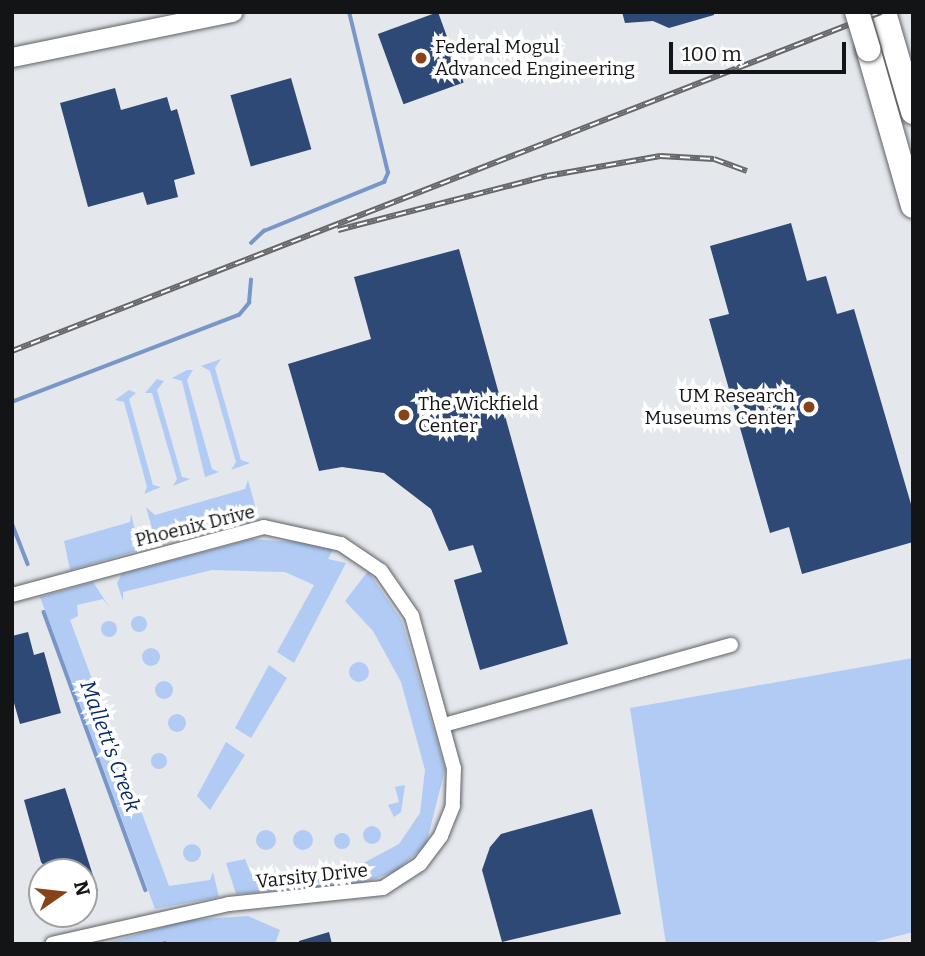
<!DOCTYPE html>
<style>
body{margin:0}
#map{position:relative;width:925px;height:956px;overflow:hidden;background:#e4e7ec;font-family:Bitter,serif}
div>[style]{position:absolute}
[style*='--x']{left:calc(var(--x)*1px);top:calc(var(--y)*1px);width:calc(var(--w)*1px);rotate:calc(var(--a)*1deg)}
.green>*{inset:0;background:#b1cbf5}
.round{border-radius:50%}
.stream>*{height:3.5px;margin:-1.75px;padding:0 1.75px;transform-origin:1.75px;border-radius:1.75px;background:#7897c8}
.building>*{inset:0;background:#2e4975;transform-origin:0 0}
.roads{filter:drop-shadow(0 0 2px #5e6166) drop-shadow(0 0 2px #5e6166)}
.street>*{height:14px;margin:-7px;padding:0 7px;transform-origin:7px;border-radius:7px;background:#fff}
.secondary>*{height:19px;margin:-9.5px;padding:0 9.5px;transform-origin:9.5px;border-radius:9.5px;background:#fff}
.highway>*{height:24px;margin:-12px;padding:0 12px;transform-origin:12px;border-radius:12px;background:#fff}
.rail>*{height:6px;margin-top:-3px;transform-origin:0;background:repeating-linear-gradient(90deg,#fff 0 10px,#66676b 0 20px);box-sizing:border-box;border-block:2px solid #66676b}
.bridges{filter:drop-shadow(0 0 2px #5e6166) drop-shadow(0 0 2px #5e6166)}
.highway-bridge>*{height:24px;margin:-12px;padding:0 12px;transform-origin:12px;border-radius:12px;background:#fff}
.dots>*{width:19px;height:19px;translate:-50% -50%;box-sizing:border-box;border:4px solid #fff;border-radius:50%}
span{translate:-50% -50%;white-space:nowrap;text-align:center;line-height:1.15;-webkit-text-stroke:7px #fff;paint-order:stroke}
.poi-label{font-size:19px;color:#131416}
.left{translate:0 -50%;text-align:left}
.right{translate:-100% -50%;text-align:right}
.street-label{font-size:19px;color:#131416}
.water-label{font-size:21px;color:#032863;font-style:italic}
.frame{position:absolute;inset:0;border:14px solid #131416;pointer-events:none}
.north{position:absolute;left:28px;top:858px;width:70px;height:70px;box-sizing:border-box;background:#fff;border:2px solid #a1a1a2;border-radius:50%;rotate:76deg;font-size:19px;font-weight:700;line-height:28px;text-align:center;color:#131416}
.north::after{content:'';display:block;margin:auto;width:24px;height:32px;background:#874317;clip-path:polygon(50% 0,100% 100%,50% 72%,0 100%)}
.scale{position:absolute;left:669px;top:42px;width:177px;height:32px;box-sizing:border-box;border:4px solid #131416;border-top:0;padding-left:9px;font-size:21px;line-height:24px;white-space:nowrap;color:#131416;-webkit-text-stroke:5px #fff;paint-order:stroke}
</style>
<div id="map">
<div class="green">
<i style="clip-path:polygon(221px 359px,215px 368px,241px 460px,250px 463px,231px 470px,236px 462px,210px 371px,201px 366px)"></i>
<i style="clip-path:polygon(187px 370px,193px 370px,187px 380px,212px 469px,219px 472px,205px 477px,182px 381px,172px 378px)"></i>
<i style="clip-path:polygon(157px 379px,164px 381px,157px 390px,182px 477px,190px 479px,173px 486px,177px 479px,152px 393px,145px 393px)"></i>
<i style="clip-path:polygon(129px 390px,136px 393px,129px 399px,153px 485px,161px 487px,144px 494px,147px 487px,124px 402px,115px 400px)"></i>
<i style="clip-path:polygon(248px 480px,257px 513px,253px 522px,156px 543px,146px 507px,155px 515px,245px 489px)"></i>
<i style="clip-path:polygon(131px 514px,140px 550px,70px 570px,64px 541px,130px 522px)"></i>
<i style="clip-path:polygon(252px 539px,311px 543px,333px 550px,328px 559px,346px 563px,294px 663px,277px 652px,314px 585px,285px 572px,212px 570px,123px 592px,123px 601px,117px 583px,122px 574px)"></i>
<i style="clip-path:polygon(368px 571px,402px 621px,445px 769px,426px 845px,396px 871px,361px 884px,236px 894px,226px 863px,245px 859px,251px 874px,356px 867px,399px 844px,420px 813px,425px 770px,401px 682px,373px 631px,345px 601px)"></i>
<i style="clip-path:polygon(93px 582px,110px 608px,103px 599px,77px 605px,78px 616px,70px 620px,169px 886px,210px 880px,213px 872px,219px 897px,155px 909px,40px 597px)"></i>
<i class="round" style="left:131px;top:616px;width:16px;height:16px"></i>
<i class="round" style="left:101px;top:621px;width:16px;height:16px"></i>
<i class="round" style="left:142px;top:648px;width:18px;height:18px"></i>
<i style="clip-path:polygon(913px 658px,913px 932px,867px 944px,666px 944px,630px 708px)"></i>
<i class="round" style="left:349px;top:662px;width:20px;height:20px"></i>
<i style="clip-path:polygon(269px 665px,287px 678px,251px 738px,235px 728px)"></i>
<i class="round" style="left:155px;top:681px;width:18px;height:18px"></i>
<i class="round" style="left:168px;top:714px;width:18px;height:18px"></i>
<i style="clip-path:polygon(226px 742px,245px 755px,210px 810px,197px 796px)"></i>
<i class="round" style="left:151px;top:753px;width:16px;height:16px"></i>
<i style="clip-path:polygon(405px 785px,401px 812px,394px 817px,388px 805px,399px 802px,395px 787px)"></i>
<i class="round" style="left:363px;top:826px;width:18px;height:18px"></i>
<i class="round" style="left:256px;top:830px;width:20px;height:20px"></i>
<i class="round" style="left:293px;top:830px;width:20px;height:20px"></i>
<i class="round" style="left:334px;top:833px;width:16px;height:16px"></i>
<i class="round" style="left:183px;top:844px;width:18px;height:18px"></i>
<i style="clip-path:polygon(248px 916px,280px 930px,275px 944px,103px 944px,188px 920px)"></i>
</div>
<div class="stream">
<i style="--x:251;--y:243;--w:18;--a:-43"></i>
<i style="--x:264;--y:231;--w:130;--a:-22.2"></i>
<i style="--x:384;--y:182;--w:10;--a:-66"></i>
<i style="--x:388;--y:173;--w:166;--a:-103.6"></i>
<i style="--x:12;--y:402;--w:243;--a:-21"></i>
<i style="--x:239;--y:315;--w:16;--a:-50"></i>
<i style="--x:249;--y:303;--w:23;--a:-85"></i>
<i style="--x:12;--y:523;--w:44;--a:68.7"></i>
<i style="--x:44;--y:612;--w:296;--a:69.9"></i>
<i style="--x:165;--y:943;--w:1;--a:90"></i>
</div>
<div class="building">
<i style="left:438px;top:12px;width:75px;height:64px;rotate:70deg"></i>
<i style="clip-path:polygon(622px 12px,714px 12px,714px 15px,669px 28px,653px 21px,625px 23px)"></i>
<i style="left:291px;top:78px;width:74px;height:63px;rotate:74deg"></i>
<i style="clip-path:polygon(115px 88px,121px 110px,167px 97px,171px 111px,177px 109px,195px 174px,174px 180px,178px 197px,147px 205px,143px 192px,88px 207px,60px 103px)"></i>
<i style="clip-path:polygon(791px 223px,807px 281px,826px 276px,837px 314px,854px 309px,913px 511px,913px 542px,802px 574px,789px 527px,770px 533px,709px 319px,729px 314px,710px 246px)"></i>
<i style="clip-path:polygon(459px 249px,568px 644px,480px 670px,454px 580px,482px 572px,473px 545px,449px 551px,431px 509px,384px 473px,342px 467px,319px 471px,288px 364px,371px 339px,354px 277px)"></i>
<i style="clip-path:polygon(28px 632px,34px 655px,44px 652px,61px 713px,20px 724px,12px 696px,12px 636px)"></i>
<i style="clip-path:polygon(65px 788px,98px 891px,84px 895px,84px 872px,49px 872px,41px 862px,24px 800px)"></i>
<i style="clip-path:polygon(592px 809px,621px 914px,502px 942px,482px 870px,490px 847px,501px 834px)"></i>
<i style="clip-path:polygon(329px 932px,332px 944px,299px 944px,299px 941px)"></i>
</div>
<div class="roads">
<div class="street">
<i style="--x:12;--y:595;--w:261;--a:-15.1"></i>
<i style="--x:264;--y:527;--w:79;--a:12.4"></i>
<i style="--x:341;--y:544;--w:48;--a:34"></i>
<i style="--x:381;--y:571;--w:55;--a:55.4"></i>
<i style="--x:412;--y:616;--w:158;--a:74.6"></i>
<i style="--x:454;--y:768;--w:38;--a:92"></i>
<i style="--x:453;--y:806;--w:32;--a:112"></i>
<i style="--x:441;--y:836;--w:35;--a:127"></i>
<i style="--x:420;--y:864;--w:44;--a:147"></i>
<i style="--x:383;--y:888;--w:155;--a:174.1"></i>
<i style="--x:229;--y:904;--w:181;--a:167.3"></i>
<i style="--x:444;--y:725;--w:298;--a:-15.6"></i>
</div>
<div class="secondary">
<i style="--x:12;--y:57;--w:225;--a:-11.6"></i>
</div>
<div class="highway">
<i style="--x:884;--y:12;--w:104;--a:73.8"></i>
<i style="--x:868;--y:49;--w:163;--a:74"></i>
</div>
</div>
<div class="rail">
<i style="--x:338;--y:230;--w:216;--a:-14.5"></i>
<i style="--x:547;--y:176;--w:115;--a:-10"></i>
<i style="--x:660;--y:156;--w:54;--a:3.2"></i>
<i style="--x:714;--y:159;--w:35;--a:20"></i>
<i style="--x:12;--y:351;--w:933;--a:-21.31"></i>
</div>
<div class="bridges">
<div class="highway-bridge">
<i style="--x:857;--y:12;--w:39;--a:73"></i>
</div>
</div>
<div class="dots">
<i style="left:421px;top:58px;background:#874317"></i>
<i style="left:809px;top:407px;background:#874317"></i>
<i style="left:404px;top:415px;background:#874317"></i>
</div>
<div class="poi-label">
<span class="left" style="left:435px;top:58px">Federal Mogul<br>Advanced Engineering</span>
<span class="right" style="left:795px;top:407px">UM Research<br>Museums Center</span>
<span class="left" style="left:418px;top:415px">The Wickfield<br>Center</span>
</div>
<div class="street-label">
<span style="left:195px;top:526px;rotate:-14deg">Phoenix Drive</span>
<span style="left:312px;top:876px;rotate:-6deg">Varsity Drive</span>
</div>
<div class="water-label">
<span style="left:110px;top:746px;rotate:70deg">Mallett's Creek</span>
</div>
<div class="frame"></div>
<div class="north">N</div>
<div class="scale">100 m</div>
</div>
